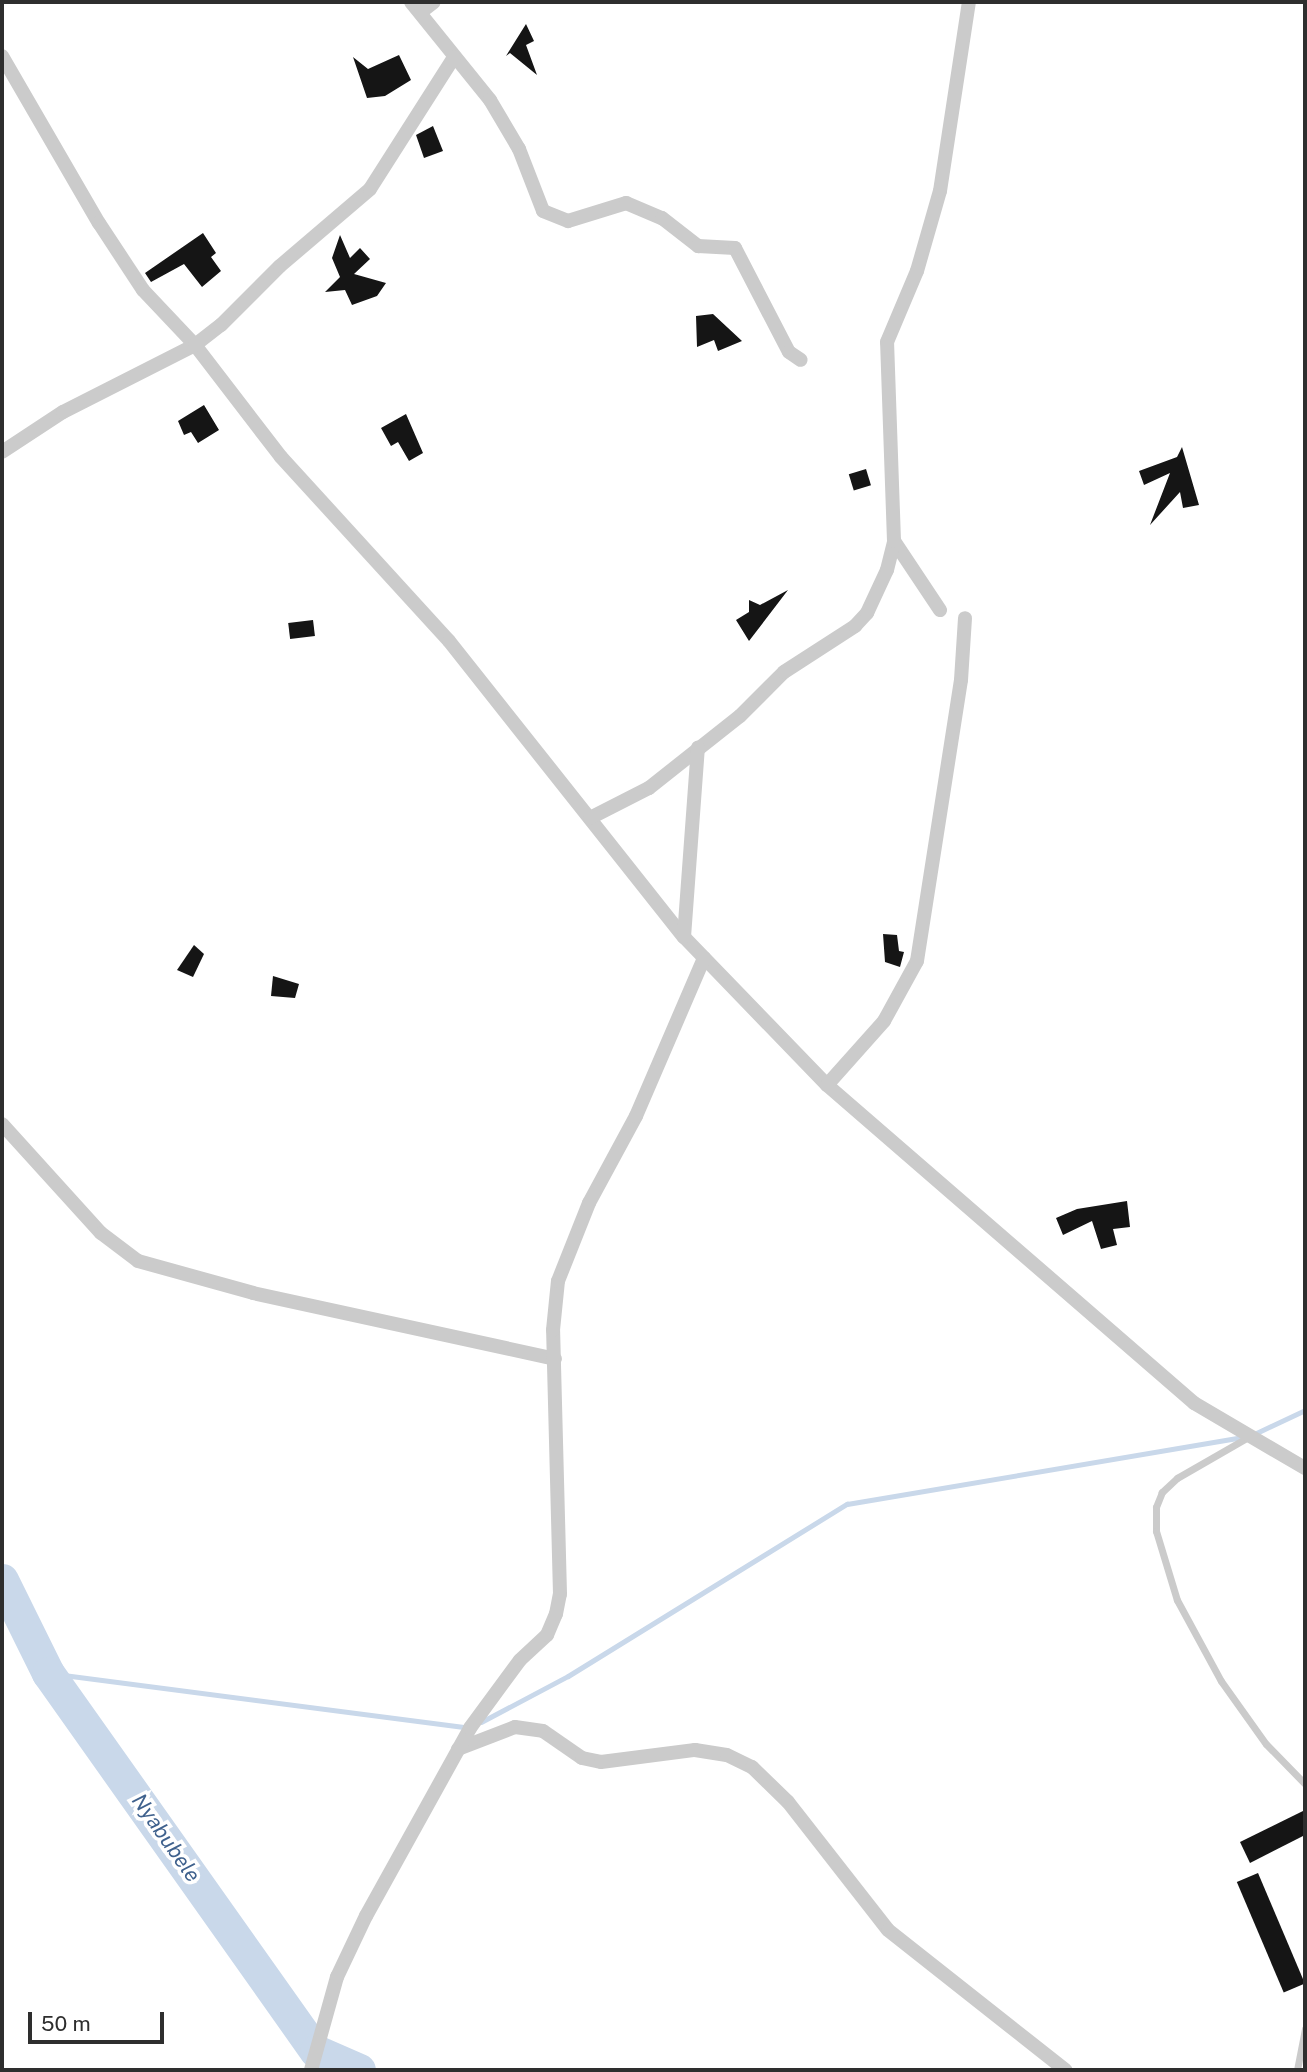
<!DOCTYPE html>
<style>
body{margin:0}
#map{position:relative;width:1307px;height:2072px;overflow:hidden;background:#fff;font-family:"Public Sans",sans-serif}
div>[style]{position:absolute}
[style*='--x']{left:calc(var(--x)*1px);top:calc(var(--y)*1px);width:calc(var(--w)*1px);rotate:calc(var(--a)*1deg)}
.stream>*{height:5px;margin:-2.5px;padding:0 2.5px;transform-origin:2.5px;border-radius:2.5px;background:#c9d8ea}
.river>*{height:33px;margin:-16.5px;padding:0 16.5px;transform-origin:16.5px;border-radius:16.5px;background:#c9d8ea}
.building>*{inset:0;background:#151515;transform-origin:0 0}
.service>*{height:7px;margin:-3.5px;padding:0 3.5px;transform-origin:3.5px;border-radius:3.5px;background:#cbcbcb}
.minor>*{height:14px;margin:-7px;padding:0 7px;transform-origin:7px;border-radius:7px;background:#cbcbcb}
span{translate:-50% -50%;white-space:nowrap;text-align:center;line-height:1.15;-webkit-text-stroke:7px #fff;paint-order:stroke}
.water-label{font-size:21px;color:#3f618d;font-style:italic}
.frame{position:absolute;inset:0;border:4px solid #2e2e2e;pointer-events:none}
.scale{position:absolute;left:28px;top:2012px;width:136px;height:32px;box-sizing:border-box;border:4px solid #2e2e2e;border-top:0;padding-left:9px;font-size:21px;line-height:24px;white-space:nowrap;color:#2e2e2e;-webkit-text-stroke:5px #fff;paint-order:stroke}
</style>
<div id="map">
<div class="stream">
<i style="--x:48;--y:1673;--w:425;--a:7.4"></i>
<i style="--x:481;--y:1722;--w:98;--a:-27.9"></i>
<i style="--x:568;--y:1676;--w:328;--a:-31.7"></i>
<i style="--x:847;--y:1504;--w:409;--a:-9.6"></i>
<i style="--x:1250;--y:1436;--w:61;--a:-25.3"></i>
</div>
<div class="river">
<i style="--x:2;--y:1580;--w:104;--a:63.7"></i>
<i style="--x:48;--y:1673;--w:463;--a:54.7"></i>
<i style="--x:316;--y:2051;--w:47;--a:23.8"></i>
</div>
<div class="building">
<i style="clip-path:polygon(526px 24px,534px 41px,526px 45px,537px 75px,510px 53px,506px 56px)"></i>
<i style="clip-path:polygon(399px 55px,411px 80px,385px 96px,367px 98px,353px 57px,368px 69px)"></i>
<i style="clip-path:polygon(433px 126px,443px 151px,424px 158px,416px 135px)"></i>
<i style="clip-path:polygon(203px 233px,216px 253px,211px 257px,221px 271px,202px 287px,184px 264px,151px 282px,145px 273px)"></i>
<i style="clip-path:polygon(340px 235px,350px 258px,360px 248px,370px 259px,354px 274px,386px 283px,377px 296px,352px 305px,345px 290px,325px 292px,340px 277px,332px 258px)"></i>
<i style="clip-path:polygon(713px 314px,742px 341px,718px 351px,714px 340px,697px 347px,696px 316px)"></i>
<i style="clip-path:polygon(204px 405px,219px 430px,198px 443px,191px 432px,184px 435px,178px 421px)"></i>
<i style="clip-path:polygon(406px 414px,423px 453px,409px 461px,398px 442px,391px 446px,381px 428px)"></i>
<i style="clip-path:polygon(1182px 447px,1199px 505px,1183px 508px,1180px 492px,1150px 525px,1170px 473px,1144px 485px,1139px 471px,1177px 457px)"></i>
<i style="left:866px;top:469px;width:17px;height:18px;rotate:73deg"></i>
<i style="clip-path:polygon(788px 590px,749px 641px,736px 620px,749px 612px,749px 600px,760px 605px)"></i>
<i style="left:313px;top:620px;width:16px;height:25px;rotate:83deg"></i>
<i style="clip-path:polygon(883px 934px,897px 935px,899px 951px,904px 952px,900px 967px,885px 962px)"></i>
<i style="clip-path:polygon(194px 945px,204px 954px,193px 977px,177px 970px)"></i>
<i style="clip-path:polygon(273px 976px,299px 984px,295px 998px,271px 996px)"></i>
<i style="clip-path:polygon(1127px 1201px,1130px 1227px,1113px 1229px,1117px 1245px,1101px 1249px,1092px 1221px,1063px 1235px,1056px 1218px,1077px 1209px)"></i>
<i style="clip-path:polygon(1305px 1810px,1305px 1835px,1250px 1863px,1240px 1842px)"></i>
<i style="left:1258px;top:1873px;width:120px;height:23px;rotate:67deg"></i>
</div>
<div class="service">
<i style="--x:1250;--y:1436;--w:84;--a:150.1"></i>
<i style="--x:1177;--y:1478;--w:21;--a:137"></i>
<i style="--x:1162;--y:1492;--w:16;--a:112"></i>
<i style="--x:1156;--y:1507;--w:24;--a:90"></i>
<i style="--x:1156;--y:1531;--w:72;--a:73.1"></i>
<i style="--x:1177;--y:1600;--w:92;--a:61.5"></i>
<i style="--x:1221;--y:1681;--w:77;--a:54.5"></i>
<i style="--x:1266;--y:1744;--w:56;--a:45.7"></i>
<i style="--x:1297;--y:2070;--w:42;--a:-79"></i>
</div>
<div class="minor">
<i style="--x:411;--y:2;--w:126;--a:51.1"></i>
<i style="--x:490;--y:100;--w:57;--a:59.4"></i>
<i style="--x:519;--y:149;--w:66;--a:68.8"></i>
<i style="--x:543;--y:211;--w:27;--a:22"></i>
<i style="--x:568;--y:221;--w:61;--a:-17.2"></i>
<i style="--x:626;--y:203;--w:39;--a:23"></i>
<i style="--x:662;--y:218;--w:46;--a:37.9"></i>
<i style="--x:698;--y:246;--w:37;--a:3"></i>
<i style="--x:735;--y:248;--w:117;--a:62.6"></i>
<i style="--x:789;--y:352;--w:14;--a:34"></i>
<i style="--x:421;--y:12;--w:16;--a:-38"></i>
<i style="--x:2;--y:56;--w:193;--a:59.9"></i>
<i style="--x:99;--y:223;--w:80;--a:56.7"></i>
<i style="--x:143;--y:290;--w:76;--a:46.6"></i>
<i style="--x:195;--y:345;--w:141;--a:52.5"></i>
<i style="--x:281;--y:457;--w:249;--a:47.6"></i>
<i style="--x:449;--y:641;--w:378;--a:51.6"></i>
<i style="--x:684;--y:937;--w:206;--a:46"></i>
<i style="--x:827;--y:1085;--w:486;--a:40.9"></i>
<i style="--x:1194;--y:1403;--w:129;--a:30.4"></i>
<i style="--x:2;--y:452;--w:73;--a:-33.3"></i>
<i style="--x:63;--y:412;--w:148;--a:-26.9"></i>
<i style="--x:195;--y:345;--w:33;--a:-38"></i>
<i style="--x:221;--y:325;--w:83;--a:-45"></i>
<i style="--x:280;--y:266;--w:118;--a:-40.5"></i>
<i style="--x:370;--y:189;--w:156;--a:-57.5"></i>
<i style="--x:894;--y:541;--w:83;--a:56.3"></i>
<i style="--x:590;--y:818;--w:66;--a:-27"></i>
<i style="--x:649;--y:788;--w:116;--a:-38.4"></i>
<i style="--x:740;--y:716;--w:62;--a:-45"></i>
<i style="--x:784;--y:672;--w:85;--a:-32.9"></i>
<i style="--x:855;--y:626;--w:18;--a:-47"></i>
<i style="--x:867;--y:613;--w:47;--a:-65.1"></i>
<i style="--x:887;--y:570;--w:30;--a:-76"></i>
<i style="--x:894;--y:541;--w:199;--a:-92"></i>
<i style="--x:887;--y:342;--w:77;--a:-67.1"></i>
<i style="--x:917;--y:271;--w:83;--a:-74"></i>
<i style="--x:940;--y:191;--w:191;--a:-81.3"></i>
<i style="--x:684;--y:937;--w:190;--a:-85.8"></i>
<i style="--x:827;--y:1085;--w:86;--a:-48.3"></i>
<i style="--x:884;--y:1021;--w:68;--a:-61.2"></i>
<i style="--x:917;--y:961;--w:284;--a:-81.1"></i>
<i style="--x:961;--y:680;--w:62;--a:-86.3"></i>
<i style="--x:2;--y:1124;--w:147;--a:47.8"></i>
<i style="--x:101;--y:1233;--w:46;--a:37.1"></i>
<i style="--x:138;--y:1261;--w:119;--a:15.5"></i>
<i style="--x:253;--y:1293;--w:309;--a:12.3"></i>
<i style="--x:458;--y:1749;--w:61;--a:-21.1"></i>
<i style="--x:515;--y:1727;--w:28;--a:8"></i>
<i style="--x:543;--y:1731;--w:47;--a:34.7"></i>
<i style="--x:582;--y:1758;--w:19;--a:12"></i>
<i style="--x:601;--y:1762;--w:95;--a:-7.3"></i>
<i style="--x:695;--y:1750;--w:32;--a:9"></i>
<i style="--x:727;--y:1755;--w:28;--a:26"></i>
<i style="--x:752;--y:1767;--w:50;--a:44.2"></i>
<i style="--x:788;--y:1802;--w:162;--a:52"></i>
<i style="--x:888;--y:1930;--w:226;--a:38.3"></i>
<i style="--x:311;--y:2070;--w:97;--a:-74.4"></i>
<i style="--x:337;--y:1977;--w:68;--a:-64.6"></i>
<i style="--x:366;--y:1916;--w:215;--a:-61"></i>
<i style="--x:470;--y:1728;--w:84;--a:-53.7"></i>
<i style="--x:520;--y:1660;--w:37;--a:-43"></i>
<i style="--x:547;--y:1635;--w:23;--a:-67"></i>
<i style="--x:556;--y:1614;--w:20;--a:-79"></i>
<i style="--x:560;--y:1594;--w:264;--a:-91.5"></i>
<i style="--x:553;--y:1330;--w:49;--a:-84.2"></i>
<i style="--x:558;--y:1281;--w:84;--a:-68.3"></i>
<i style="--x:589;--y:1203;--w:99;--a:-61.6"></i>
<i style="--x:636;--y:1116;--w:172;--a:-66.7"></i>
</div>
<div class="water-label">
<span style="left:166px;top:1838px;rotate:55deg">Nyabubele</span>
</div>
<div class="frame"></div>
<div class="scale">50 m</div>
</div>
